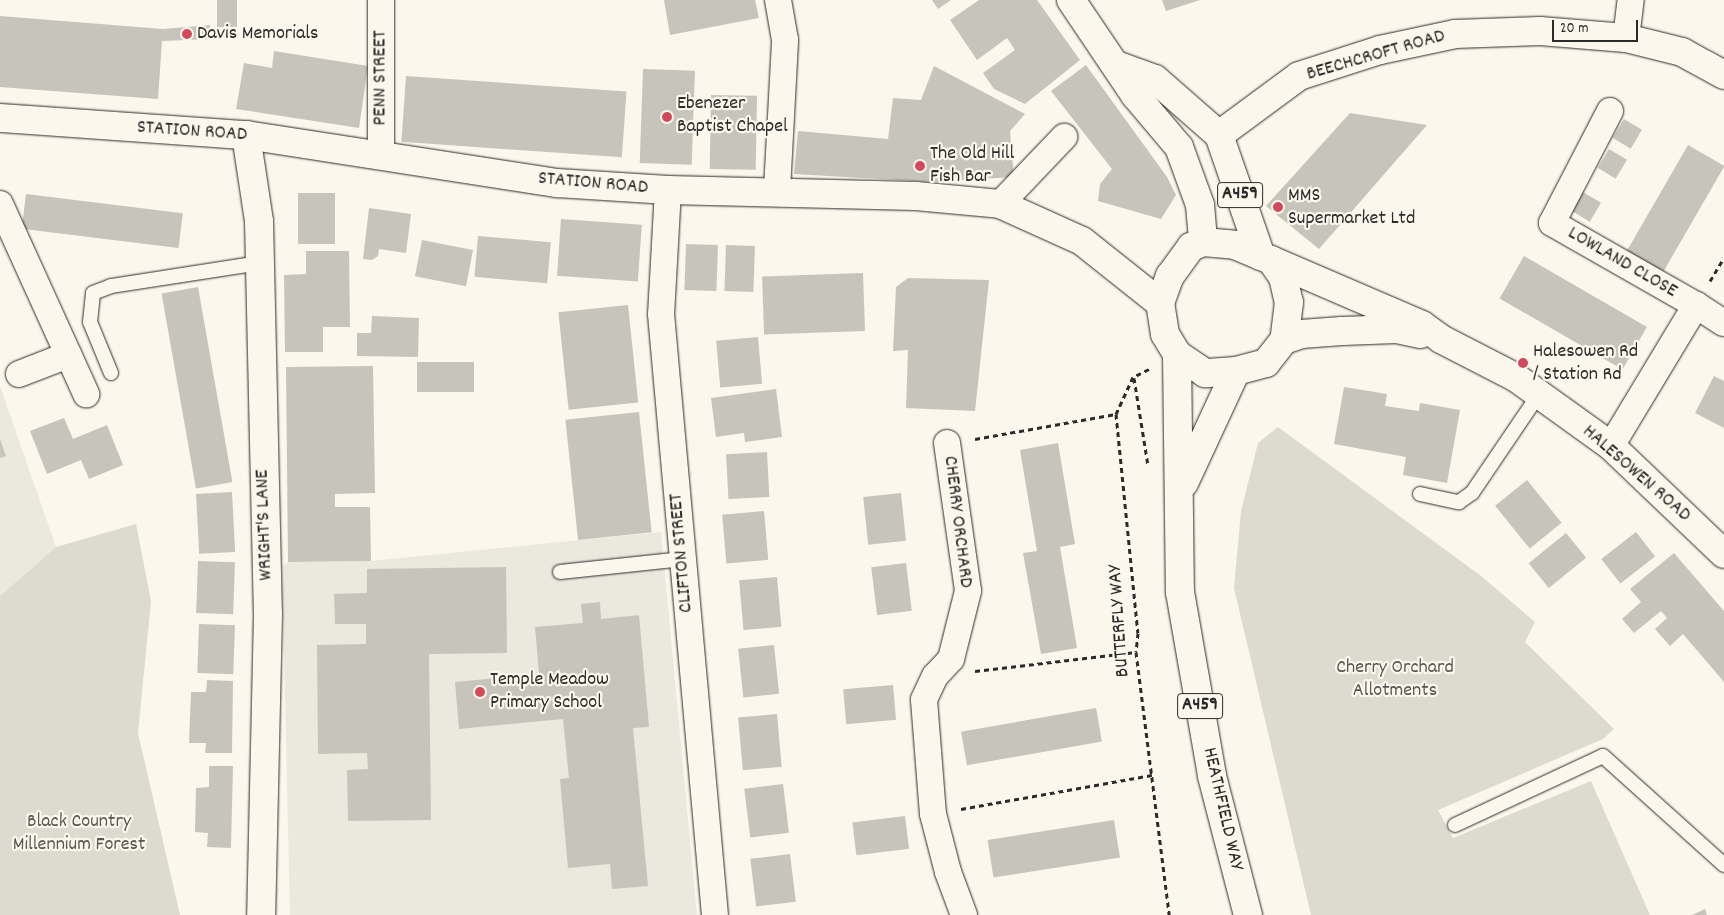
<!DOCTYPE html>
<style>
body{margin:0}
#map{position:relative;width:1724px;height:915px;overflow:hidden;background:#fbf7ec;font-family:Dekko,sans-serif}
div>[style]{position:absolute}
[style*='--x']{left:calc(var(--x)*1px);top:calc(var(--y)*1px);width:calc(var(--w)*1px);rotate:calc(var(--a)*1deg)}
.built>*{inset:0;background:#ebe8de}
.green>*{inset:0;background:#dddad0}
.building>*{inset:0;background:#c7c4bc;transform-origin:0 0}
.path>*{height:3px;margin-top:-1.5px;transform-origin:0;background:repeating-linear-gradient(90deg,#2b2b2b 0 5px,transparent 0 9px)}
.roads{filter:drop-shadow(0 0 1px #2b2b2b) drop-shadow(0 0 1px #2b2b2b)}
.service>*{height:14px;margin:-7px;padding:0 7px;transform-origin:7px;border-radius:7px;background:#fbf7ec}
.minor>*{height:26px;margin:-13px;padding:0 13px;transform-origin:13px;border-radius:13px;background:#fbf7ec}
.tertiary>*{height:28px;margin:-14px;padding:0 14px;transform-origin:14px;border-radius:14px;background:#fbf7ec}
.primary>*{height:28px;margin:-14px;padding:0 14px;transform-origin:14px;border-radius:14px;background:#fbf7ec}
.dots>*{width:14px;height:14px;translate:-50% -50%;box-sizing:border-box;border:2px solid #fbf7ec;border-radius:50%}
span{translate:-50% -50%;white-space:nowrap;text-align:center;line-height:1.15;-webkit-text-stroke:4.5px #fbf7ec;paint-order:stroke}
.shield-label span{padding:1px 4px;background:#fbf7ec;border:1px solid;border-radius:4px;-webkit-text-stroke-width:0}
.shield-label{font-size:19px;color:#2b2b2b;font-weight:700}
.poi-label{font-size:20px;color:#2b2b2b}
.left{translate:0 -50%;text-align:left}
.street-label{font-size:20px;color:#2b2b2b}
.park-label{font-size:20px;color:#585754}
.scale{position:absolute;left:1552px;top:20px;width:86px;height:22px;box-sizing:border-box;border:2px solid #2b2b2b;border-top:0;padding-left:6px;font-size:15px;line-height:18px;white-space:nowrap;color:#2b2b2b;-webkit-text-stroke:4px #fbf7ec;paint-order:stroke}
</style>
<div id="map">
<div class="built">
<i style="clip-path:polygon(0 386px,56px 547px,0 596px)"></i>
<i style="clip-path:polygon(661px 532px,697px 915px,290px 915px,282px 566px,288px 562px,371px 561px)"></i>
</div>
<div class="green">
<i style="clip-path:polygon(1278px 427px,1481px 576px,1535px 622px,1525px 642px,1614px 729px,1603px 739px,1438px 810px,1453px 838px,1591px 781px,1650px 915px,1311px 915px,1234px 588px,1241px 511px,1258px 443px)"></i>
<i style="clip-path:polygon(136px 524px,151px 601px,138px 733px,180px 915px,0 915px,0 596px,56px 547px)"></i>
</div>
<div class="building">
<i style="left:217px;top:0;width:20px;height:27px"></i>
<i style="clip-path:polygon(664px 0,755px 0,759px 18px,670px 35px)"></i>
<i style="clip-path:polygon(932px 0,951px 0,938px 9px)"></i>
<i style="clip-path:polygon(979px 0,1037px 0,1080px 60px,1025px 104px,994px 89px,983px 73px,1015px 50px,1007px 38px,977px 60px,950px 20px)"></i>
<i style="clip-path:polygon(1162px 0,1200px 0,1166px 11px)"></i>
<i style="clip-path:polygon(0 16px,163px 29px,210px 25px,211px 39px,162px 41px,158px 99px,0 87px)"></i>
<i style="clip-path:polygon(274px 51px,368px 66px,359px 128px,236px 109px,244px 63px,272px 68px)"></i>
<i style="clip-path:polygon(1086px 65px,1167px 177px,1176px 195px,1161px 219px,1098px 201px,1100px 184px,1112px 169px,1051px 91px)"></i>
<i style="clip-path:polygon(934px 66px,1025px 114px,1010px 131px,1014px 177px,931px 182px,794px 174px,798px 131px,888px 139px,893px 98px,921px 100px)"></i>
<i style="left:643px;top:69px;width:52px;height:94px;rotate:2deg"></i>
<i style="left:406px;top:76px;width:221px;height:66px;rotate:4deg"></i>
<i style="left:711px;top:95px;width:46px;height:74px;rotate:1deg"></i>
<i style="clip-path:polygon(1350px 113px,1427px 125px,1319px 249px,1266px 206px)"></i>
<i style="left:1624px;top:119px;width:21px;height:22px;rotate:31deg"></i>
<i style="left:1688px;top:145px;width:42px;height:129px;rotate:30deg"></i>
<i style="left:1609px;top:149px;width:21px;height:22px;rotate:31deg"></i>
<i style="left:1583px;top:192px;width:21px;height:22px;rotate:31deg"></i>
<i style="left:298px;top:193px;width:37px;height:51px"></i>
<i style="left:26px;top:194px;width:158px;height:35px;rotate:7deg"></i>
<i style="clip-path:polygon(369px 208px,411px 214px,406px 253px,379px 249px,378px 256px,372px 260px,363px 259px)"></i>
<i style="left:561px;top:219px;width:81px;height:57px;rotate:4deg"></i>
<i style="left:478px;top:236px;width:73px;height:41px;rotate:5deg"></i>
<i style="left:422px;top:240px;width:52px;height:37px;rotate:11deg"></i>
<i style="left:686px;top:244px;width:32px;height:46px;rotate:2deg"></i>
<i style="left:726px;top:245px;width:29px;height:46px;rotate:2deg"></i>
<i style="clip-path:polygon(306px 251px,349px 251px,350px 327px,323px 327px,323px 352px,285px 352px,284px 275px,306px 274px)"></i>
<i style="left:1524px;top:256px;width:142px;height:49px;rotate:30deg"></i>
<i style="left:863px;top:273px;width:58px;height:101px;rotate:88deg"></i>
<i style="clip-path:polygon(908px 278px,989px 280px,975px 411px,906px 408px,908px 350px,893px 351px,896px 287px)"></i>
<i style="left:198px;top:287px;width:198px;height:37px;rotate:80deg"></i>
<i style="left:628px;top:305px;width:98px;height:70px;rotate:84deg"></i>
<i style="clip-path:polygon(372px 316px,419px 318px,418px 357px,357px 356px,357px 333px,371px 333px)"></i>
<i style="left:758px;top:337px;width:47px;height:42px;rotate:85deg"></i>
<i style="left:474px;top:362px;width:30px;height:57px;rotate:90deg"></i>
<i style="clip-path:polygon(373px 366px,375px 493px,335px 494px,335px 507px,370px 507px,371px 561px,288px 562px,286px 367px)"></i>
<i style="clip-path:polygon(1714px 376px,1724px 381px,1724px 428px,1695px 413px)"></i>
<i style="clip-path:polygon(1344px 387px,1387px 394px,1385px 406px,1419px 411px,1420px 403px,1460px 410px,1447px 483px,1403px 475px,1406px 457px,1334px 444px)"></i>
<i style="clip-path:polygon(776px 389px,782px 437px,745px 442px,744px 433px,716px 437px,711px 398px)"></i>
<i style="left:639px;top:412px;width:121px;height:74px;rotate:84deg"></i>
<i style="clip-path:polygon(64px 418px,73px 439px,107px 425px,123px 465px,89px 479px,81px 460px,47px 474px,30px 431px)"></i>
<i style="clip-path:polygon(0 439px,6px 456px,0 458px)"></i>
<i style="clip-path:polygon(1058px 443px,1075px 544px,1060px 547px,1077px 648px,1041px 654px,1023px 553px,1037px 551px,1020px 450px)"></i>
<i style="left:767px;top:452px;width:45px;height:41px;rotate:87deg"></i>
<i style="left:1527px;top:480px;width:55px;height:41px;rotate:51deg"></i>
<i style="left:232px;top:492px;width:60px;height:36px;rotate:87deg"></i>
<i style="left:901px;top:493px;width:48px;height:38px;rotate:84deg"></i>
<i style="left:764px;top:511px;width:49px;height:42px;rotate:85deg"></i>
<i style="left:1636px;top:532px;width:31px;height:44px;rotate:52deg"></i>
<i style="left:1566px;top:533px;width:32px;height:48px;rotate:51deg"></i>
<i style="clip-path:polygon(1674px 553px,1724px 611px,1724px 682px,1683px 634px,1670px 646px,1655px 629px,1667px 618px,1661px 611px,1634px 633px,1622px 619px,1641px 602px,1630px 589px)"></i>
<i style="left:198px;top:561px;width:37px;height:52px;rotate:2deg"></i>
<i style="left:906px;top:563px;width:48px;height:35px;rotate:83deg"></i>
<i style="clip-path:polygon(506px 567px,507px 653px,429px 654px,431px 820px,348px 821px,347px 770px,368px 769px,367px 753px,318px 754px,317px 645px,366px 644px,366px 624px,335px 624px,334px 594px,367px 593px,367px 569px)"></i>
<i style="left:777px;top:577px;width:50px;height:38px;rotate:85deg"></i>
<i style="clip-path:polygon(600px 602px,601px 619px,639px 615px,649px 727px,633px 728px,648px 886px,612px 889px,610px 864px,568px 868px,560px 779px,569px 778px,563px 719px,459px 729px,455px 682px,539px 674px,535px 627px,583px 623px,581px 604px)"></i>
<i style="left:199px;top:624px;width:36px;height:49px;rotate:2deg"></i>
<i style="left:774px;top:645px;width:49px;height:36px;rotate:84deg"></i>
<i style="clip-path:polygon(207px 680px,233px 681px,232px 753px,205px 753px,206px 743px,189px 743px,191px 692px,206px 692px)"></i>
<i style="left:893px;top:685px;width:35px;height:50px;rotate:85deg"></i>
<i style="left:1096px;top:708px;width:34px;height:137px;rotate:80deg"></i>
<i style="left:777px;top:714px;width:53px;height:39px;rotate:85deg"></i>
<i style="clip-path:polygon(209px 766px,233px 766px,231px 848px,207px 847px,208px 833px,195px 832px,196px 788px,209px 787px)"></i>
<i style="left:783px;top:784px;width:49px;height:39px;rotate:83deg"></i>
<i style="left:905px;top:816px;width:33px;height:53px;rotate:83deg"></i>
<i style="left:1114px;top:820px;width:38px;height:128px;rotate:81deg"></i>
<i style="left:790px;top:854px;width:48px;height:40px;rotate:83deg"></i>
<i style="clip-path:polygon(1705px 909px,1707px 915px,1692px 915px)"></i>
</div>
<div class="path">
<i style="--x:1710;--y:281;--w:27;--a:-59"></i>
<i style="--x:1149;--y:369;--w:18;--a:153"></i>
<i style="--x:1133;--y:377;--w:41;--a:114.7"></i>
<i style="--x:1116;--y:414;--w:220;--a:84.3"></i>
<i style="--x:1138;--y:633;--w:19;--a:96"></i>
<i style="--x:1136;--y:652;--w:265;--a:82.8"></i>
<i style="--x:1134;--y:378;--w:88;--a:80.9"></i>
<i style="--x:975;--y:439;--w:143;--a:-10.1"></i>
<i style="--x:975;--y:671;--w:162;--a:-6.7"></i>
<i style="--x:961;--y:809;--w:194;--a:-10.1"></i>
</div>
<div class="roads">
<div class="service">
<i style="--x:111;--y:373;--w:55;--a:-112.4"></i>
<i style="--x:90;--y:322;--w:29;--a:-84"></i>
<i style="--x:93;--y:293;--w:19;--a:-21"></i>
<i style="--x:111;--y:286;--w:150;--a:-8.8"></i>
<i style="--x:1420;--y:494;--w:40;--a:12"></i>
<i style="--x:1459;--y:502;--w:16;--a:-35"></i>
<i style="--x:1472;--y:493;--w:120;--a:-55.9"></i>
<i style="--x:560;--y:572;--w:124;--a:-6"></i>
<i style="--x:1455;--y:825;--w:163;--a:-25"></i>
<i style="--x:1603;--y:756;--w:163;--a:42"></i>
</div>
<div class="minor">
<i style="--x:381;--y:0;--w:156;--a:90"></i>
<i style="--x:1626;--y:38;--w:38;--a:-83"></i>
<i style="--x:1610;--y:111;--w:126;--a:117.4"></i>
<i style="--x:1552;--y:223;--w:166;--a:29.7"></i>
<i style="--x:668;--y:190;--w:124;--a:93.2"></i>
<i style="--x:661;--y:314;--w:603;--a:84.87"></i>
<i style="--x:777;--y:190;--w:150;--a:-86.9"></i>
<i style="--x:785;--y:40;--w:41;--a:-99.9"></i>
<i style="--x:0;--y:204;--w:209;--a:65.6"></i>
<i style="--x:1000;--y:204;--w:93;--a:-46.3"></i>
<i style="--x:19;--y:374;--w:53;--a:-21.2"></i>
<i style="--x:947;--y:443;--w:149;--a:81.9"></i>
<i style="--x:968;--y:591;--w:70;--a:104"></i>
<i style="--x:951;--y:659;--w:23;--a:133"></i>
<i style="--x:935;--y:676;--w:26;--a:115"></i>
<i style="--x:924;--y:700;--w:114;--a:85.5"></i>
<i style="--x:933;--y:814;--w:60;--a:75.5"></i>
<i style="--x:948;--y:872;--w:46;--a:69.6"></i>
<i style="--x:1611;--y:446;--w:165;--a:-58.9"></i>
<i style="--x:1696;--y:305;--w:33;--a:33"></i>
</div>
<div class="tertiary">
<i style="--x:0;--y:118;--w:247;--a:4"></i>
<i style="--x:246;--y:135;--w:315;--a:8.8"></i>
<i style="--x:557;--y:183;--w:111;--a:3.6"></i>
<i style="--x:668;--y:190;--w:248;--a:1.4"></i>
<i style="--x:916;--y:196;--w:84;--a:5.4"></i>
<i style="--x:1000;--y:204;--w:90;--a:24.3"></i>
<i style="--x:1082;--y:241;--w:100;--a:38.5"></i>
<i style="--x:246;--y:135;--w:87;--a:81.4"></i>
<i style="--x:259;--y:221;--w:393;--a:88.7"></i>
<i style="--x:268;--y:614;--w:301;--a:91.3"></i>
<i style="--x:1219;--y:135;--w:99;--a:-36.4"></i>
<i style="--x:1299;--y:76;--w:85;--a:-17.8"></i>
<i style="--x:1380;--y:50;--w:77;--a:-12"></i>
<i style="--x:1455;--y:34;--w:85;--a:-2"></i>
<i style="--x:1540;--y:31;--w:86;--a:4.7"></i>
<i style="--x:1626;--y:38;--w:58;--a:14"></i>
<i style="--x:1682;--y:52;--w:48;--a:28.7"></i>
<i style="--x:1271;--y:260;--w:164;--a:23.3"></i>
<i style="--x:1422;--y:325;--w:24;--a:36"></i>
<i style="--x:1441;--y:339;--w:83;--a:27.2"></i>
<i style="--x:1515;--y:377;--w:118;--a:35.7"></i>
<i style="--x:1611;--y:446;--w:156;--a:43.7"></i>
<i style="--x:1284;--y:340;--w:18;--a:-19"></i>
<i style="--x:1301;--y:334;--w:41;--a:-4.2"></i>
<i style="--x:1342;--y:331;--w:55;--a:-2.1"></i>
<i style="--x:1397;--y:329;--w:24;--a:12"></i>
</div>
<div class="primary">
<i style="--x:1071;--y:0;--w:115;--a:56"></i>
<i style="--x:1135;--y:95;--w:68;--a:49.8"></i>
<i style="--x:1179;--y:147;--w:62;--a:70.1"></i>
<i style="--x:1200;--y:205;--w:37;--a:85"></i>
<i style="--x:1116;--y:65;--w:41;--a:19.7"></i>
<i style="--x:1155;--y:79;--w:85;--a:41.2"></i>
<i style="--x:1219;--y:135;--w:128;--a:70.9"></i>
<i style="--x:1203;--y:242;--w:32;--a:5"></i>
<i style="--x:1235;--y:245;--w:28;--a:23"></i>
<i style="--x:1261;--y:256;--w:11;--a:22"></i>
<i style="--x:1271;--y:260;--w:21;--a:55"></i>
<i style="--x:1283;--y:277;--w:26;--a:77"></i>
<i style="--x:1289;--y:302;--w:38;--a:97"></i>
<i style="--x:1284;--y:340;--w:29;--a:128"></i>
<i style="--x:1266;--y:363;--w:31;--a:165"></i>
<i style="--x:1236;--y:371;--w:31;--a:176"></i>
<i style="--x:1205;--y:373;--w:34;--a:-146"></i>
<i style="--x:1177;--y:354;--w:23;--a:-121"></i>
<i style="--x:1165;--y:334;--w:31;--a:-99"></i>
<i style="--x:1160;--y:303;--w:29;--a:-70"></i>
<i style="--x:1170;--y:276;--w:36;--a:-54"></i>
<i style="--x:1191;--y:247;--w:13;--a:-23"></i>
<i style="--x:1177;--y:354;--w:238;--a:89.3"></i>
<i style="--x:1180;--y:592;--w:187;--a:80.1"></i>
<i style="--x:1212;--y:776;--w:144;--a:75.5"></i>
<i style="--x:1184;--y:483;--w:123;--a:-65.1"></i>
</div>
</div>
<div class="dots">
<i style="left:187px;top:34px;background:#d1495b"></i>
<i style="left:667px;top:117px;background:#d1495b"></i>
<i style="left:920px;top:166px;background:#d1495b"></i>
<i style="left:1278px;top:207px;background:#d1495b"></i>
<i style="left:1523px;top:363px;background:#d1495b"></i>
<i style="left:480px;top:692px;background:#d1495b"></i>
</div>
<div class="shield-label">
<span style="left:1240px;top:195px">A459</span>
<span style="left:1200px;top:706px">A459</span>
</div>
<div class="poi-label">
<span class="left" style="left:197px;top:34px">Davis Memorials</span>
<span class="left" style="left:677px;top:116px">Ebenezer<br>Baptist Chapel</span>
<span class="left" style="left:930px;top:166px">The Old Hill<br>Fish Bar</span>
<span class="left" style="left:1288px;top:208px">MMS<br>Supermarket Ltd</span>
<span class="left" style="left:1533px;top:364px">Halesowen Rd<br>/ Station Rd</span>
<span class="left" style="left:490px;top:692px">Temple Meadow<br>Primary School</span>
</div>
<div class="street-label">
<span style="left:1376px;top:56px;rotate:-16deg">BEECHCROFT ROAD</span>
<span style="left:381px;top:78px;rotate:-90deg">PENN STREET</span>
<span style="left:192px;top:132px;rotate:4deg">STATION ROAD</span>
<span style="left:593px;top:184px;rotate:5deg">STATION ROAD</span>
<span style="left:1622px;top:263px;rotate:30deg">LOWLAND CLOSE</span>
<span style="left:1636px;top:474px;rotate:41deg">HALESOWEN ROAD</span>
<span style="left:957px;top:522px;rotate:83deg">CHERRY ORCHARD</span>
<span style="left:265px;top:525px;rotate:-92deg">WRIGHT'S LANE</span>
<span style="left:682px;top:553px;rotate:-95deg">CLIFTON STREET</span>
<span style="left:1120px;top:621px;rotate:-94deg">BUTTERFLY WAY</span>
<span style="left:1222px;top:809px;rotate:77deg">HEATHFIELD WAY</span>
</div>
<div class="park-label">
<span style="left:1395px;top:680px">Cherry Orchard<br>Allotments</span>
<span style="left:79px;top:834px">Black Country<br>Millennium Forest</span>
</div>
<div class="scale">20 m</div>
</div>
